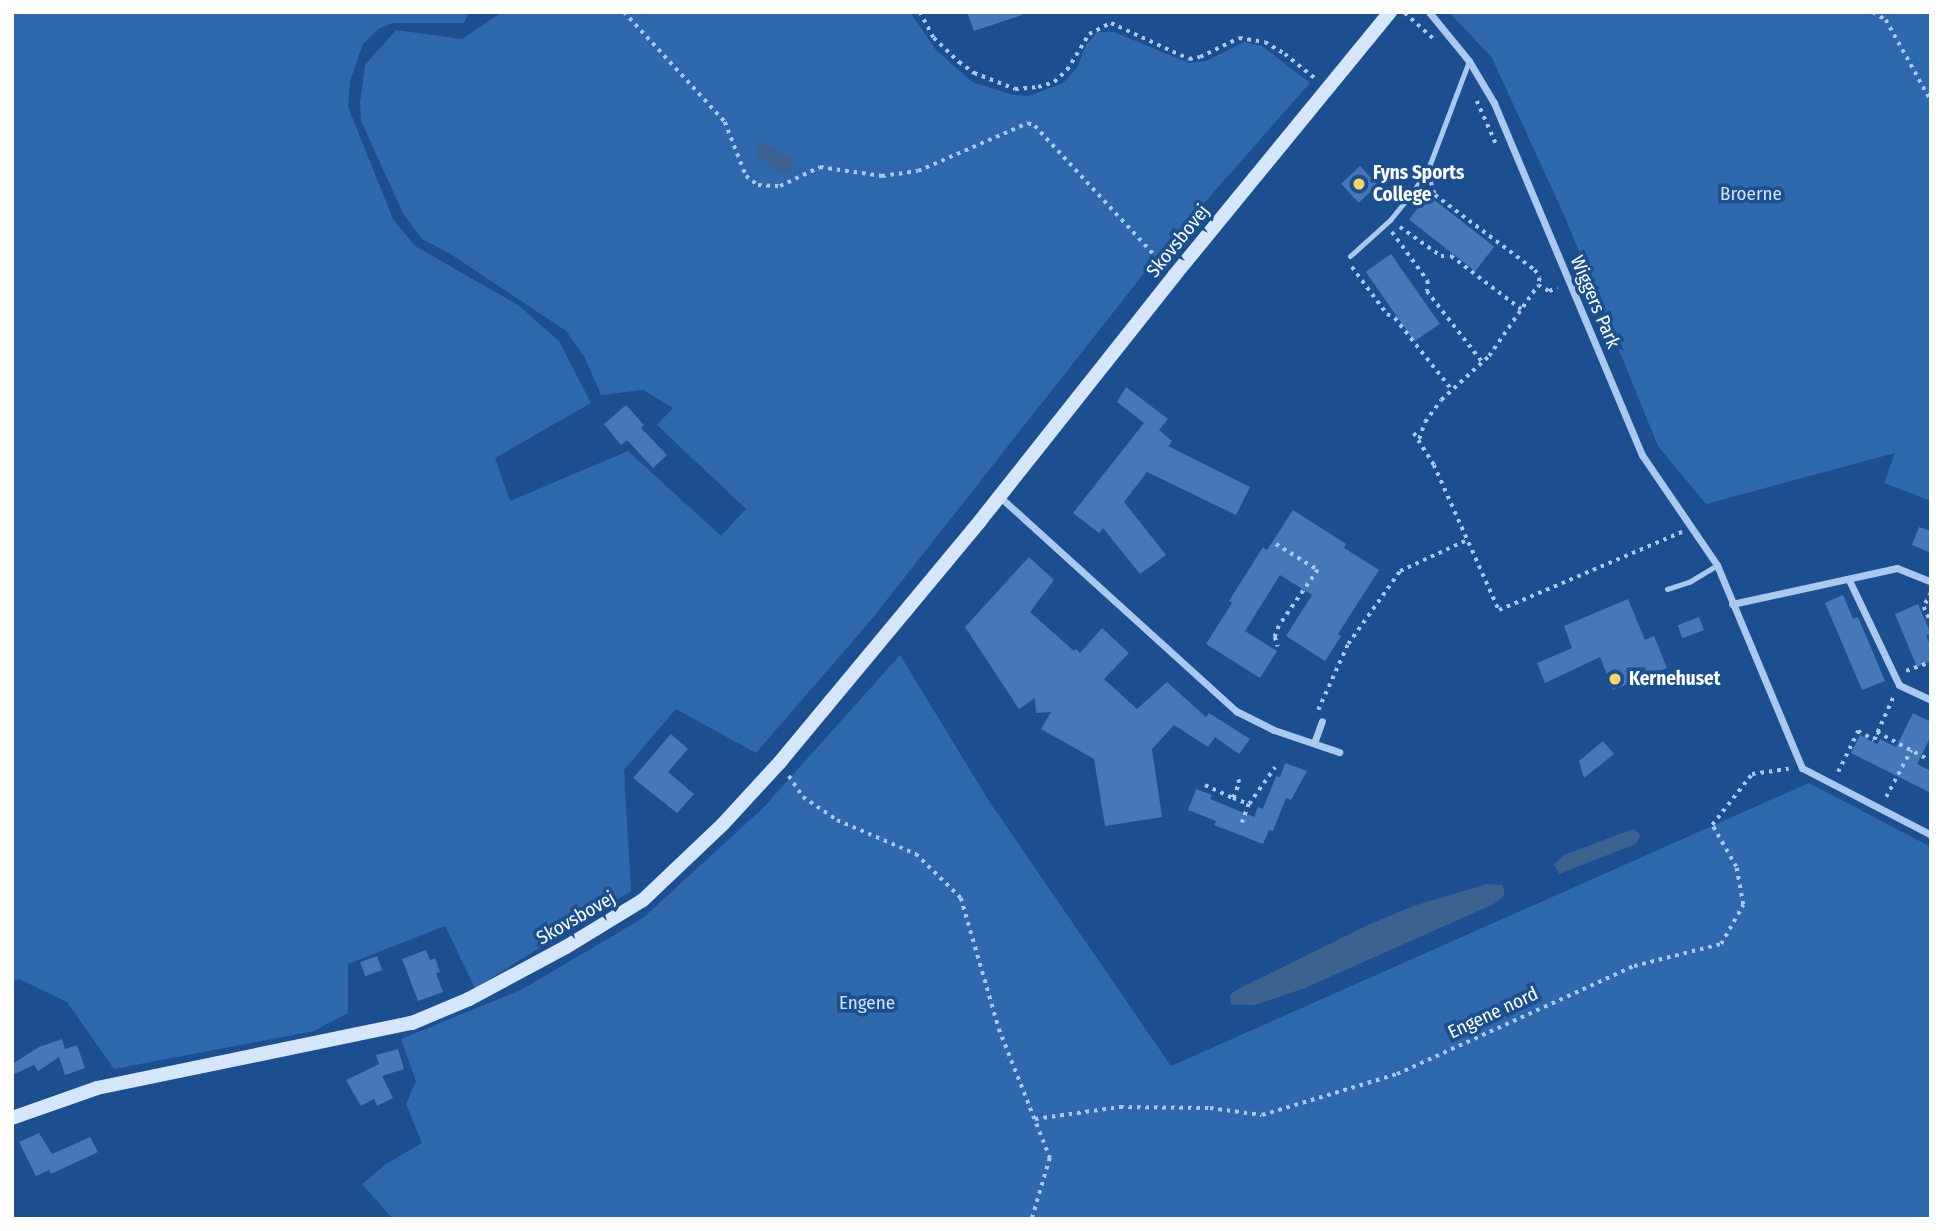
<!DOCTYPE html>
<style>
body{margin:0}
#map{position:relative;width:1943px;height:1231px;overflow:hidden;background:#1b4f8f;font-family:"Fira Sans Condensed",sans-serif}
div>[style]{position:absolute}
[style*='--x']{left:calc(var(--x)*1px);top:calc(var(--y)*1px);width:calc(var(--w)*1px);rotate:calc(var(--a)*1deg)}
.green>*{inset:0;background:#2e69ad}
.water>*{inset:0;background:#3c6290}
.building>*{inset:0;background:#4478b7;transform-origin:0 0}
.path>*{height:3.5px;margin-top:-1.75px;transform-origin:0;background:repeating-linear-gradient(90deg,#a9c9ee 0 3.5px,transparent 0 8.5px)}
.lane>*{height:5px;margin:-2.5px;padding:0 2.5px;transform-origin:2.5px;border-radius:2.5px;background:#a9c9ee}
.street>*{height:7px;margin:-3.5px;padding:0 3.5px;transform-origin:3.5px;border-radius:3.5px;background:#a9c9ee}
.secondary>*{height:14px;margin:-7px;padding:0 7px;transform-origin:7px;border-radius:7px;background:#d6e6fa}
.dots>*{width:19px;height:19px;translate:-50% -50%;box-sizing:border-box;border:4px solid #1b4f8f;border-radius:50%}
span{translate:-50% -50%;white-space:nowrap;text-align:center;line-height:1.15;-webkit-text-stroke:7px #1b4f8f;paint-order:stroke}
.poi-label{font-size:19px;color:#fff;font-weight:700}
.left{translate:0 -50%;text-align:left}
.park-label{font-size:19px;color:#cfe3fa}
.street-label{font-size:19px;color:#fff}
.frame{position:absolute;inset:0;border:14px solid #fff;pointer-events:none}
</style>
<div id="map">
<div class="green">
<i style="clip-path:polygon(12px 12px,469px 12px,464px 23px,393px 23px,378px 29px,363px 44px,350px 81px,348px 107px,393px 219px,415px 246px,518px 305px,559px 341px,591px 403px,495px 458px,510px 501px,628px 451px,721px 536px,746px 509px,657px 425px,673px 408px,643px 390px,601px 395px,585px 358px,566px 331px,449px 253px,422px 239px,403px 213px,361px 121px,360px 103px,365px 65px,396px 30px,462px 39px,502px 12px,910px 12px,936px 50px,972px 82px,1013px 95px,1029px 96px,1063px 83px,1077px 68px,1086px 45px,1097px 32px,1114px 32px,1189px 63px,1206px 61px,1244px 42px,1262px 46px,1310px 83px,1160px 253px,871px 620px,756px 753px,676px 709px,624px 770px,631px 891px,475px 988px,445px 926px,348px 964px,348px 1013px,314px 1031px,114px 1069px,67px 1002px,19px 979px,12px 982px)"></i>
<i style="clip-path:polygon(1449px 12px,1931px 12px,1931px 501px,1884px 483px,1895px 453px,1706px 504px,1658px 446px,1565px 217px,1492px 58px)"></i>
<i style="clip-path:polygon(900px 655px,989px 801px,1171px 1066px,1809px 783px,1931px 847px,1931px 1219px,393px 1219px,362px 1184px,386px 1164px,422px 1143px,406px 1104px,416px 1081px,401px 1039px,521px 990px,643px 918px,764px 807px)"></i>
</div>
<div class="water">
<i style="clip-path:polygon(765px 142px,791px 159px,793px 167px,789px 172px,783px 174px,756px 155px,758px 146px)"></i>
<i style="clip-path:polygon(1633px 829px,1641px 835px,1636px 844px,1559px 874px,1554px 864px,1564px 855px)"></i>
<i style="clip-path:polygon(1487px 884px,1502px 885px,1504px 889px,1504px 896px,1494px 904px,1305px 988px,1255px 1005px,1231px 1005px,1230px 995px,1236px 990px,1368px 925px,1413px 906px)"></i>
</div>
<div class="building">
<i style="clip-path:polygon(967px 12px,1022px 12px,1022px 15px,974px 31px)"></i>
<i style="left:1360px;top:166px;width:26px;height:26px;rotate:47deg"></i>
<i style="left:1428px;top:195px;width:84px;height:31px;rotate:38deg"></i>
<i style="left:1391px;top:254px;width:85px;height:31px;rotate:55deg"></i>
<i style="clip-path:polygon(1126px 387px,1168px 419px,1159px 430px,1172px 441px,1168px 446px,1250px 487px,1236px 515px,1147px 472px,1124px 502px,1166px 555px,1140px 574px,1103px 528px,1099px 533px,1073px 513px,1144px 423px,1117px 402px)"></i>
<i style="clip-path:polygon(626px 405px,644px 425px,641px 428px,667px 455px,653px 468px,627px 440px,621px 445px,604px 424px)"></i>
<i style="clip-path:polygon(1293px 510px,1346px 544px,1344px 548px,1379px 570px,1338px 634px,1341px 636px,1325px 661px,1286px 636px,1312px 595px,1280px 575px,1245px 631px,1277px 651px,1260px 678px,1206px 644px,1232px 603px,1229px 601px,1263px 547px,1267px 550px)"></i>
<i style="clip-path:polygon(1919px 527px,1931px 531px,1931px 553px,1912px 545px)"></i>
<i style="clip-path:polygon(1029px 557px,1054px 580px,1030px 612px,1074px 651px,1076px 649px,1080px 653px,1102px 628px,1129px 653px,1104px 679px,1137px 709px,1167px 682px,1206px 717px,1209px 713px,1250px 739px,1239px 754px,1215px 737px,1208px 747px,1174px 725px,1152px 749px,1162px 817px,1105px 826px,1094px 759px,1041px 729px,1051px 712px,1036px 713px,1035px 698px,1019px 709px,965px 627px)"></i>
<i style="clip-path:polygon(1843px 595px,1853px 619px,1858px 617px,1885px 681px,1862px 690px,1825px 603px)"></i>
<i style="clip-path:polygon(1628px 599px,1645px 640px,1654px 636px,1667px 668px,1613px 690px,1600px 657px,1545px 683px,1537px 663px,1572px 648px,1564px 626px)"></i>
<i style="clip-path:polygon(1918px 604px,1931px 634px,1926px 635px,1931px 648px,1931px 661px,1917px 667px,1895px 614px)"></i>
<i style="left:1699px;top:617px;width:14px;height:23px;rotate:69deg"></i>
<i style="clip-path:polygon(1913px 713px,1931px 722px,1931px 736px,1917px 764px,1931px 771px,1931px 793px,1851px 753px,1860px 735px,1877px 744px,1880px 739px,1896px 747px)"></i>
<i style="clip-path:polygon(671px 734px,688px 749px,668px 772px,694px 794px,677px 813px,633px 778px)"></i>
<i style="clip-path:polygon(1603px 741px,1614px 754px,1584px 778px,1579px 761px)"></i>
<i style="clip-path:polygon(1285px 763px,1307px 771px,1291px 800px,1286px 798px,1273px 831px,1269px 830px,1263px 844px,1214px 825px,1216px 821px,1188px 810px,1196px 789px,1212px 795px,1210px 799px,1254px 817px,1258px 807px,1263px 809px,1276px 776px,1280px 777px)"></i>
<i style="clip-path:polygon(426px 950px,430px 960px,435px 958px,440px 972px,436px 973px,443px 992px,418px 1001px,402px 959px)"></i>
<i style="left:377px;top:956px;width:15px;height:18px;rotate:70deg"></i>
<i style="clip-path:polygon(62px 1039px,65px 1049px,77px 1045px,85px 1068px,65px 1075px,59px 1057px,38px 1071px,34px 1065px,12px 1075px,12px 1064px,39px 1047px)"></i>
<i style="clip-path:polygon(398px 1049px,404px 1069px,382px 1076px,393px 1098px,377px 1106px,374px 1099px,361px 1106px,346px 1080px,379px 1064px,376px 1055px)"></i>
<i style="clip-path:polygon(39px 1133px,52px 1154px,90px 1137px,98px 1152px,51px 1174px,49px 1170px,36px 1176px,19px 1142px)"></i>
</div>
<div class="path">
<i style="--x:624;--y:12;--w:149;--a:47.4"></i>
<i style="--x:725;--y:122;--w:58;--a:68.7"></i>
<i style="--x:746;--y:176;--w:15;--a:37"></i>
<i style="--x:758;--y:185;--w:22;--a:3"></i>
<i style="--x:780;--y:186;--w:44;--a:-25.4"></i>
<i style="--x:820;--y:167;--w:63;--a:8.3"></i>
<i style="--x:882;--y:176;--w:36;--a:-8"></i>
<i style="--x:918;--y:171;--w:120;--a:-23.6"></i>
<i style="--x:1028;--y:123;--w:8;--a:23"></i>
<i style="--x:1035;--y:126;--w:188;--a:47.2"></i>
<i style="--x:920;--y:12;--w:30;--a:62"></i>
<i style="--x:934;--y:38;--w:35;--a:44"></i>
<i style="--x:959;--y:62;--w:19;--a:36"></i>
<i style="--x:974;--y:73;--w:44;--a:21.3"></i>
<i style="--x:1015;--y:89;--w:23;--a:-5"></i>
<i style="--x:1038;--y:87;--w:17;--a:-17"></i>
<i style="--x:1054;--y:82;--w:18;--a:-43"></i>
<i style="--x:1067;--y:70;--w:42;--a:-58.6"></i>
<i style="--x:1089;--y:34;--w:25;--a:-27"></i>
<i style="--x:1111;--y:23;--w:86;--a:24.8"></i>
<i style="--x:1189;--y:59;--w:11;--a:-10"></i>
<i style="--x:1200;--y:57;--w:43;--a:-26"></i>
<i style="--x:1239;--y:38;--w:26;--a:9"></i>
<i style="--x:1265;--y:42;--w:23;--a:31"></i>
<i style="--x:1285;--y:54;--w:38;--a:39"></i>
<i style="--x:1873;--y:12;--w:15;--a:32"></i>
<i style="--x:1886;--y:20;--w:93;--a:60.9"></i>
<i style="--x:1405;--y:13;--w:38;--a:42"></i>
<i style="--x:1477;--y:101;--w:49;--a:66"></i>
<i style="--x:1431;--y:182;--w:14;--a:73"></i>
<i style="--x:1435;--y:195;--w:125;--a:36.9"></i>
<i style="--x:1535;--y:270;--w:9;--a:58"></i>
<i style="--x:1540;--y:278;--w:7;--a:106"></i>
<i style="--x:1400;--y:227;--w:50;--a:35.3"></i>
<i style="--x:1441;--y:256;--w:10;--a:0"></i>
<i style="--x:1451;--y:256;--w:88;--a:37.1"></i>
<i style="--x:1392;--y:232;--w:61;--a:53.7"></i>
<i style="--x:1428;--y:281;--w:10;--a:96"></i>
<i style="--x:1427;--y:291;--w:91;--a:52.1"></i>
<i style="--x:1352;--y:267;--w:59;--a:53.3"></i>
<i style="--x:1387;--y:314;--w:9;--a:27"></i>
<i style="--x:1395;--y:318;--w:92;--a:51.6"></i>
<i style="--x:1414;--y:433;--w:38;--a:58"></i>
<i style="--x:1434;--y:465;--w:159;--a:65.9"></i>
<i style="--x:1499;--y:610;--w:199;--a:-23.1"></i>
<i style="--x:1419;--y:439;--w:18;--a:-71"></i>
<i style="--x:1425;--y:422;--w:27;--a:-54"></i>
<i style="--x:1441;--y:400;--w:65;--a:-42.5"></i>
<i style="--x:1489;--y:356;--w:86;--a:-55.4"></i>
<i style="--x:1538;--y:285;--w:13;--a:29"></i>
<i style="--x:1549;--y:291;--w:9;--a:-18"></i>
<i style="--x:1276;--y:544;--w:49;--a:31.8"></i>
<i style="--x:1318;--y:570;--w:68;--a:124.9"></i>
<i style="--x:1279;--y:626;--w:12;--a:110"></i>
<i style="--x:1275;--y:637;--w:10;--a:73"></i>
<i style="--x:1931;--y:593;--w:16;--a:117"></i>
<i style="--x:1924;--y:607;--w:17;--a:66"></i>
<i style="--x:1906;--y:671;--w:27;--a:-20"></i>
<i style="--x:1318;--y:710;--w:72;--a:-65.6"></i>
<i style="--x:1348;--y:644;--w:90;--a:-54.5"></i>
<i style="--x:1400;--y:571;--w:72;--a:-24.8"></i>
<i style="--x:1877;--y:732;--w:61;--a:28.2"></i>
<i style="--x:1838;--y:772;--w:46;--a:-64"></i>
<i style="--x:1858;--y:731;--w:18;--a:29"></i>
<i style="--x:1874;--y:740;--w:51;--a:-65.9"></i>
<i style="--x:789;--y:776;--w:25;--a:56"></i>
<i style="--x:803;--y:797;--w:41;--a:34.1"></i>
<i style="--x:837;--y:820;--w:86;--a:23.3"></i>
<i style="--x:916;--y:854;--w:63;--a:44.4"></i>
<i style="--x:961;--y:898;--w:136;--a:73.8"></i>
<i style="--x:999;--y:1029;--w:139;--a:68.4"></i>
<i style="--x:1050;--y:1158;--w:64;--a:106.4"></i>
<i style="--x:1205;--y:785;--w:31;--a:25"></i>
<i style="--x:1233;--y:798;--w:16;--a:-68"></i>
<i style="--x:1239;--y:783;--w:8;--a:-104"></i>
<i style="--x:1886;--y:797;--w:53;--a:-62"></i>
<i style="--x:1233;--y:798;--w:17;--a:21"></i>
<i style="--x:1249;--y:804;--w:20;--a:110"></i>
<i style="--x:1249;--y:804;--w:45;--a:-54.9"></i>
<i style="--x:1035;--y:1119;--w:86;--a:-8"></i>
<i style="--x:1120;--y:1107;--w:90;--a:0.6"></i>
<i style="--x:1210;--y:1108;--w:52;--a:7.7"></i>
<i style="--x:1262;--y:1115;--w:141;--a:-16.9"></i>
<i style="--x:1397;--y:1074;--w:260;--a:-24.5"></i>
<i style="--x:1634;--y:966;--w:90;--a:-14.2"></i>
<i style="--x:1721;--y:944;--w:45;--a:-60.6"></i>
<i style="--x:1743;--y:905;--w:39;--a:-100"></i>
<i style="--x:1736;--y:867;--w:48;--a:-119.7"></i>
<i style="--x:1712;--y:825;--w:65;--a:-51.9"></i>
<i style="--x:1752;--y:774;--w:37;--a:-8"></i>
</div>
<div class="lane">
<i style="--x:1350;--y:256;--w:54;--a:-42"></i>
<i style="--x:1390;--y:220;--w:36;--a:-51"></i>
<i style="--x:1413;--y:192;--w:33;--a:-59"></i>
<i style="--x:1430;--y:164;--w:110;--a:-69.3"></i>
<i style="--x:1667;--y:589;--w:23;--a:-18"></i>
<i style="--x:1689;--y:582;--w:33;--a:-31"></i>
</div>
<div class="street">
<i style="--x:1429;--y:12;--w:63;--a:50.8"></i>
<i style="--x:1469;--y:61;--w:49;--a:59.2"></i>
<i style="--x:1494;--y:103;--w:382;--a:67.2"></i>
<i style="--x:1642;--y:455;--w:133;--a:55.7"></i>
<i style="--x:1717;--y:565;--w:220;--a:67.3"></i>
<i style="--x:1802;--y:768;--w:145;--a:27.4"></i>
<i style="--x:1000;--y:497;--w:319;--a:42.2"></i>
<i style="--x:1236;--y:711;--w:42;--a:26.6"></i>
<i style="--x:1274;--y:730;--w:69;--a:18.7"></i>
<i style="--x:1849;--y:580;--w:116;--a:64.5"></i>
<i style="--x:1899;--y:685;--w:35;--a:25"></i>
<i style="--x:1732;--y:604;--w:169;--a:-12.3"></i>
<i style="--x:1897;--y:568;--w:37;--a:22"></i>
<i style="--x:1314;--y:743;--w:23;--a:-70"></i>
</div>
<div class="secondary">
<i style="--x:12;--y:1118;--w:90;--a:-19.4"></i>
<i style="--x:97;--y:1088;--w:322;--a:-11.7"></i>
<i style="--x:412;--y:1023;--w:62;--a:-22.8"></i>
<i style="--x:469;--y:999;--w:110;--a:-28.2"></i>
<i style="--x:566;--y:947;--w:90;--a:-31.4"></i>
<i style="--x:643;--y:900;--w:110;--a:-43.5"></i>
<i style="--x:723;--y:824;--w:84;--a:-47.4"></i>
<i style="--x:780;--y:762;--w:313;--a:-50.3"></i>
<i style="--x:980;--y:521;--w:313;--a:-51.6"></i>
<i style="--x:1174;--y:276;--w:341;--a:-50.7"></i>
</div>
<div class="dots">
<i style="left:1359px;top:184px;background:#ffd166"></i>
<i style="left:1615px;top:679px;background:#ffd166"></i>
</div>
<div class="poi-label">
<span class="left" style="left:1373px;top:184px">Fyns Sports<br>College</span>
<span class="left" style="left:1629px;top:679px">Kernehuset</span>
</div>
<div class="park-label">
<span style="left:1751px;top:194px">Broerne</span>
<span style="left:867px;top:1003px">Engene</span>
</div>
<div class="street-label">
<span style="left:1178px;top:241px;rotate:-51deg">Skovsbovej</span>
<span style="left:1595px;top:302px;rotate:67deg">Wiggers Park</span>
<span style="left:576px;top:918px;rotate:-30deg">Skovsbovej</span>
<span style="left:1493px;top:1013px;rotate:-25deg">Engene nord</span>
</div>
<div class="frame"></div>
</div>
